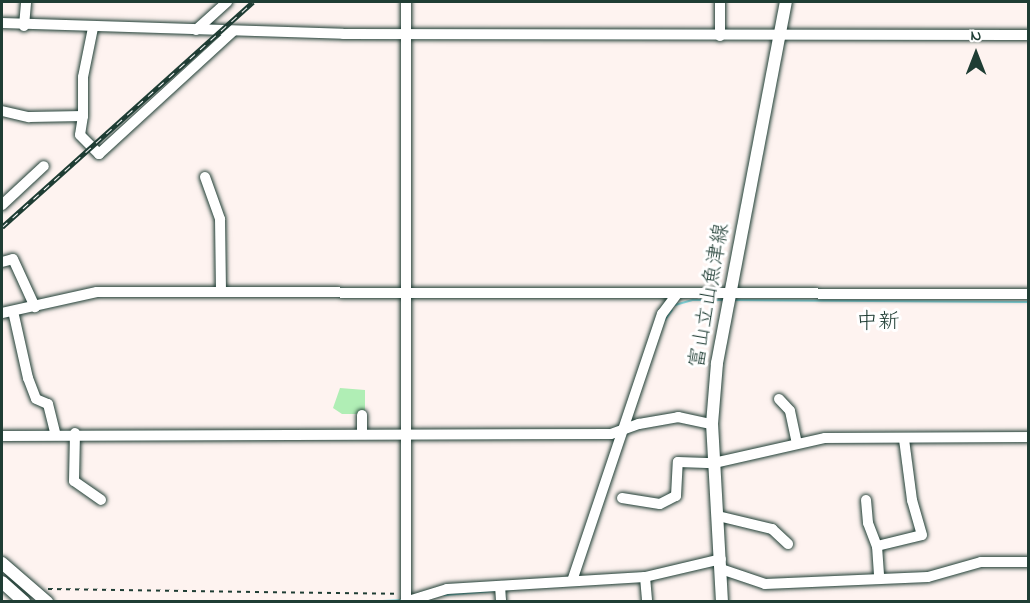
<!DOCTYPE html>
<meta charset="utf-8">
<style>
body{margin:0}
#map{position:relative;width:1030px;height:603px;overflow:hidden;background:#fef3f0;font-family:"Indie Flower","Klee One",sans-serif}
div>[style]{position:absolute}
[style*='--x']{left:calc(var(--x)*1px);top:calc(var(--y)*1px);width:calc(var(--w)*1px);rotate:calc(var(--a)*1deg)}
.green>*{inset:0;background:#b0eeb5}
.stream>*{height:2px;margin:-1px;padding:0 1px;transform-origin:1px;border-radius:1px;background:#8adbe2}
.path>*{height:1.5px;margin-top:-0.75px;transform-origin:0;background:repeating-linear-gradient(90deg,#1f3d34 0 4.5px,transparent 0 9px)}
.roads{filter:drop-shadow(0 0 2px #1f3d34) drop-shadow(0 0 2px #1f3d34)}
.minor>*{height:10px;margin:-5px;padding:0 5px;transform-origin:5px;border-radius:5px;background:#fff}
.major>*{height:12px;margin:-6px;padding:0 6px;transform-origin:6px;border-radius:6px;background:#fff}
.rail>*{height:4.5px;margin-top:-2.25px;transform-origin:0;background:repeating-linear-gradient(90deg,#fff 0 7px,#1f3d34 0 14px);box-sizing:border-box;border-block:2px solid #1f3d34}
span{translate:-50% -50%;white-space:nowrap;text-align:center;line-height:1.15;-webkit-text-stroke:6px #fff;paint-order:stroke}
.street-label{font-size:21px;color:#1f3d34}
.neighbourhood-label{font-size:22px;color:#1f3d34}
.frame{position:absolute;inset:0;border:3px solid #1f3d34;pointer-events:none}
.north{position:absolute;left:946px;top:24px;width:60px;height:60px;-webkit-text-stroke:4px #fff;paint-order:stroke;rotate:0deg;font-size:16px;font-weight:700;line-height:24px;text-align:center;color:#1f3d34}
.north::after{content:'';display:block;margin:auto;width:21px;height:27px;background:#1f3d34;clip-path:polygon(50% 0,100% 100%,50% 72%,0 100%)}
</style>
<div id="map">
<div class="green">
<i style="clip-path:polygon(340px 388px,365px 390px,365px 414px,342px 414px,333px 408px)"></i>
</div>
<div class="stream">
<i style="--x:734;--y:300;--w:294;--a:0.4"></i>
<i style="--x:675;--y:305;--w:19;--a:-16"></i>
<i style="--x:693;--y:300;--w:33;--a:0"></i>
<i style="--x:665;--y:320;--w:12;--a:-55"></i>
<i style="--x:444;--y:595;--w:49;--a:-4.7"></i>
<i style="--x:362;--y:602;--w:41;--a:-2.8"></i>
</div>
<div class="path">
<i style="--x:48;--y:589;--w:349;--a:0.8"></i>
</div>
<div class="roads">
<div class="minor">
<i style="--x:720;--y:2;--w:34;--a:90"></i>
<i style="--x:2;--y:23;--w:341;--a:1.8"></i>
<i style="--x:343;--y:34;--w:685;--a:0.08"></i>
<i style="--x:24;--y:26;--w:24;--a:-85"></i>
<i style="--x:196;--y:30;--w:42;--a:-42.1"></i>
<i style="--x:2;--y:111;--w:28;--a:13"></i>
<i style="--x:29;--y:117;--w:54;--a:-1.1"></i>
<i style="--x:83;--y:116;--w:39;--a:-90"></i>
<i style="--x:83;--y:77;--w:50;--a:-78.5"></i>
<i style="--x:83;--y:116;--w:19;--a:99"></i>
<i style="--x:80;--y:135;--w:27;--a:45"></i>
<i style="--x:99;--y:154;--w:182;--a:-42.5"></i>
<i style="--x:205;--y:177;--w:45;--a:70.3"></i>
<i style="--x:220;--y:219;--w:73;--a:89.2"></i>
<i style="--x:2;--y:205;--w:57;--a:-42.9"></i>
<i style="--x:2;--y:262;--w:11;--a:-15"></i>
<i style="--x:13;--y:259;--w:53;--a:65.4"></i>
<i style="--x:13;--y:311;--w:69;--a:77.4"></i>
<i style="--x:28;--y:378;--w:22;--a:69"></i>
<i style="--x:36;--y:399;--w:13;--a:23"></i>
<i style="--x:48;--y:404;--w:30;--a:76"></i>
<i style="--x:2;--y:313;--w:97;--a:-12.5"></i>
<i style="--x:97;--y:292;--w:931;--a:0.12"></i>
<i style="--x:779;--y:399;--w:16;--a:47"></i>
<i style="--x:790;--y:411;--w:33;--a:78"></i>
<i style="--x:362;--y:415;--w:17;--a:90"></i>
<i style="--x:75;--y:433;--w:48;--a:91.2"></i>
<i style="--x:74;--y:481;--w:33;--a:35"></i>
<i style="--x:2;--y:436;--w:609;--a:-0.19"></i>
<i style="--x:611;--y:434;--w:30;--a:-20"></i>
<i style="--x:639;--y:424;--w:40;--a:-10"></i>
<i style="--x:678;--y:417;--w:35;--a:12"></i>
<i style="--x:622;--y:498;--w:38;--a:9"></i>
<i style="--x:660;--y:504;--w:18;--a:-27"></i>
<i style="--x:676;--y:496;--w:34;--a:-87"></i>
<i style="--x:678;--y:462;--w:36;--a:2"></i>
<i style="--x:714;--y:463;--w:114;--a:-12.7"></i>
<i style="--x:825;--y:438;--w:203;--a:-0.3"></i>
<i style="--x:866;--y:500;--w:23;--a:85"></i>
<i style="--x:868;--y:523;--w:25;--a:69"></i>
<i style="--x:877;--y:546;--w:32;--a:86"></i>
<i style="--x:718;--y:516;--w:56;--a:13.5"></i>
<i style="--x:772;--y:529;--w:22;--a:43"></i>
<i style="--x:877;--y:546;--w:46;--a:-13.7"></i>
<i style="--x:922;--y:535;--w:36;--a:-106"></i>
<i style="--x:912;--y:500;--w:62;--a:-97.5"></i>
<i style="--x:721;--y:569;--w:46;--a:18.8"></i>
<i style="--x:765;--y:584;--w:163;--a:-2.5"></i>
<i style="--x:928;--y:577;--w:55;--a:-15.8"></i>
<i style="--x:981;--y:562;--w:47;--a:0"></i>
<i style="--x:645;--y:577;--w:25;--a:85"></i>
<i style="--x:572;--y:581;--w:282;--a:-71.4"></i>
<i style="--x:662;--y:314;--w:26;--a:-53"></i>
<i style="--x:500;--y:586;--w:16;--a:86"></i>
<i style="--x:406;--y:601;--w:599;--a:-90"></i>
<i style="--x:405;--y:602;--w:44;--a:-17.2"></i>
<i style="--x:447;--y:589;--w:198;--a:-3.5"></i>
<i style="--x:645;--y:577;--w:78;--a:-13.3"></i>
</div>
<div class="major">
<i style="--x:2;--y:563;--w:60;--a:40.9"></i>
<i style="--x:2;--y:582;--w:30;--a:42"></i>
<i style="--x:722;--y:602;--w:178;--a:-93.2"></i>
<i style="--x:712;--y:424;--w:61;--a:-85.3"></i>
<i style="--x:717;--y:363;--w:368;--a:-79.2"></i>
</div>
</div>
<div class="rail">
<i style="--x:2;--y:227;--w:337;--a:-41.9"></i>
</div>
<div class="street-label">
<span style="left:710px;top:296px;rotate:-80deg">富山立山魚津線</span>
</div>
<div class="neighbourhood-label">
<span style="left:878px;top:324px">中新</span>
</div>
<div class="frame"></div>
<div class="north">N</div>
</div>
